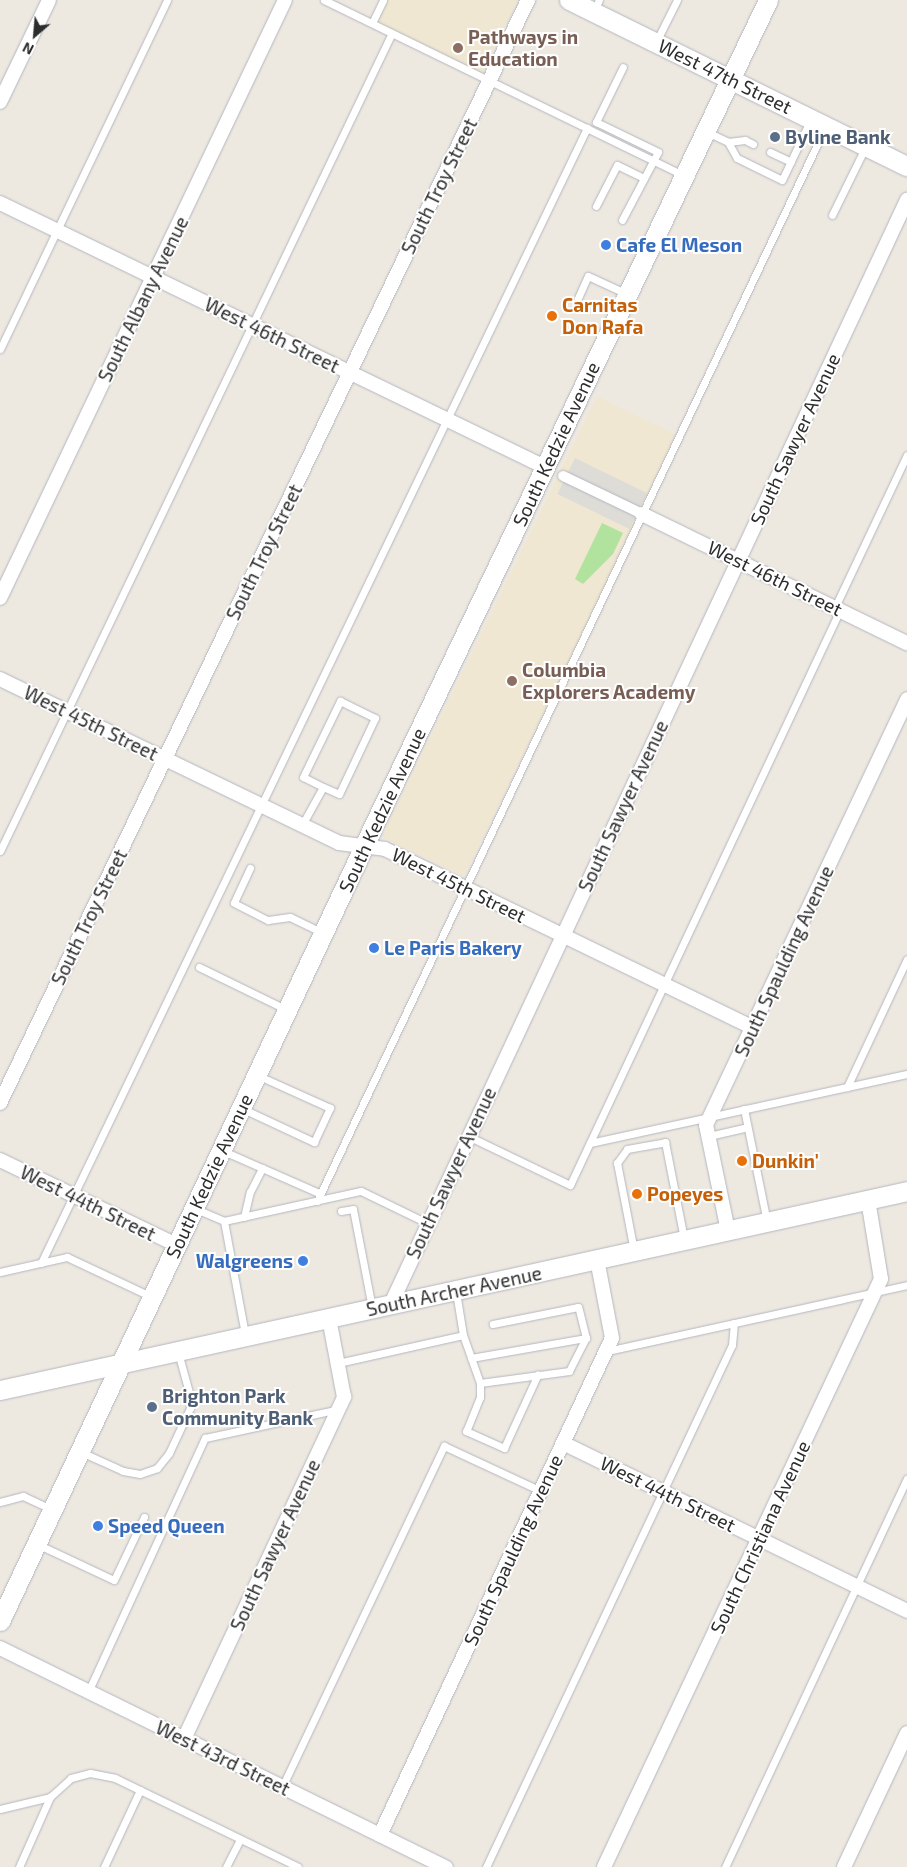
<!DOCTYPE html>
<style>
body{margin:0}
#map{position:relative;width:907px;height:1867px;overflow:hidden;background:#eee9e0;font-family:"Exo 2",sans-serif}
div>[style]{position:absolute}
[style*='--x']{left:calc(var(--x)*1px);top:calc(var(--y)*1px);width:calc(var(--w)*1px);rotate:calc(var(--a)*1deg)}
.education>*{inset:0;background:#efe7d1;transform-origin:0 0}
.green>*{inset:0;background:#b2e39e}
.plaza>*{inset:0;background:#dedcd7;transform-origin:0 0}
.roads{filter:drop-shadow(0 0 1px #b4b6c0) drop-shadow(0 0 1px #b4b6c0)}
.service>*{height:7px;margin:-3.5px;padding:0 3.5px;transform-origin:3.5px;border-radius:3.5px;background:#fff}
.pedestrian>*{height:10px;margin:-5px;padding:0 5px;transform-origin:5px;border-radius:5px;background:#fff}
.minor>*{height:14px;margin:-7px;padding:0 7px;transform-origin:7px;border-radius:7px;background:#fff}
.secondary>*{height:19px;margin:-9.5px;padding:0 9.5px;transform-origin:9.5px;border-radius:9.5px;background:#fff}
.dots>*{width:14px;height:14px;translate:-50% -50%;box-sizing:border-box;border:2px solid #fff;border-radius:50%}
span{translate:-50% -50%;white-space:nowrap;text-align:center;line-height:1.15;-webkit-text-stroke:4px #fff;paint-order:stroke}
.education-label{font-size:19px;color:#785e54;font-weight:700}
.left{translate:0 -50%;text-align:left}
.street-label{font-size:19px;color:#2d2d2d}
.service-label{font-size:19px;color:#4e5e75;font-weight:700}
.shop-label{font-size:19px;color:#366cbe;font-weight:700}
.right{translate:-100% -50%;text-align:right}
.food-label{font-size:19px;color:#c56008;font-weight:700}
.north{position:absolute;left:10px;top:10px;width:50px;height:50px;-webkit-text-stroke:4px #fff;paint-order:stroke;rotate:207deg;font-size:14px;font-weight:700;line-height:20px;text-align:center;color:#2d2d2d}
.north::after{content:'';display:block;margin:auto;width:18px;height:22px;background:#2d2d2d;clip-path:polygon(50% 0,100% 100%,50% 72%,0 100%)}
</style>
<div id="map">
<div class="education">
<i style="clip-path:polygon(383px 0,518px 0,480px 77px,371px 23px)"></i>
<i style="left:597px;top:396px;width:91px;height:490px;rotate:26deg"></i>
</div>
<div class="green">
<i style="clip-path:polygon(602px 523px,623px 533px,613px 554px,583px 584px,575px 579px)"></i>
</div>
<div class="plaza">
<i style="left:575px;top:458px;width:80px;height:40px;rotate:26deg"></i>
</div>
<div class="roads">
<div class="service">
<i style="--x:324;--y:0;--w:399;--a:26"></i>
<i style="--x:594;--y:11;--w:12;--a:-66"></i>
<i style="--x:372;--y:23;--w:25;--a:-64"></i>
<i style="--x:656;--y:42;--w:47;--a:-63.4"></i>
<i style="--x:707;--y:132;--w:23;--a:25"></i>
<i style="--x:728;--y:142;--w:18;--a:61"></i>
<i style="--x:737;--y:158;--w:50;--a:26.1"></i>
<i style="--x:782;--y:180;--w:68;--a:-64.6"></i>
<i style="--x:728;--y:142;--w:17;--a:-7"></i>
<i style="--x:745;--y:140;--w:9;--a:27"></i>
<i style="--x:770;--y:152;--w:23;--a:25"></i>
<i style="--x:596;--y:206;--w:46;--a:-62.9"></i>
<i style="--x:617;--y:165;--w:30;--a:26"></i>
<i style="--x:832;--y:215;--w:77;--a:-63.8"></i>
<i style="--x:622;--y:220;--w:77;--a:-62.1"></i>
<i style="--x:658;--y:152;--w:69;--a:-154.2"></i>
<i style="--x:596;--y:122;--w:61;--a:-63.9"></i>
<i style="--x:578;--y:298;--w:24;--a:-66"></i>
<i style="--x:588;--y:276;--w:43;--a:24.8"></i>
<i style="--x:0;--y:349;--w:387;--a:-64.4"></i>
<i style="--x:835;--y:607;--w:168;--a:-64.7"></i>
<i style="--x:302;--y:825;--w:43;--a:-61.1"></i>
<i style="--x:323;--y:787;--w:22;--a:-153"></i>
<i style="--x:303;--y:777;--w:85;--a:-64"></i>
<i style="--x:340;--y:701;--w:39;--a:26"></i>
<i style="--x:375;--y:718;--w:84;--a:115.3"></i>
<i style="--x:339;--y:794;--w:17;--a:-156"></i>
<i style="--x:0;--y:851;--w:907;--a:-64.4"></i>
<i style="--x:250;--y:868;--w:38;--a:115"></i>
<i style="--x:234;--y:903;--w:38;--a:27"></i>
<i style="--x:268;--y:920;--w:22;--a:-8"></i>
<i style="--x:290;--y:917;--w:37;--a:26"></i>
<i style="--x:199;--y:967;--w:98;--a:26"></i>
<i style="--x:847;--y:1087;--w:141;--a:-64.9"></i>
<i style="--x:241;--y:1108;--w:81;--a:25"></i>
<i style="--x:314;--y:1142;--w:38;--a:-65"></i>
<i style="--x:330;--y:1108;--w:80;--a:-155.7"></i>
<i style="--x:744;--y:1109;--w:115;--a:78.5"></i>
<i style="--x:468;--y:1136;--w:113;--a:25.7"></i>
<i style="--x:570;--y:1185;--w:635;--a:-64.85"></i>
<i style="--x:709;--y:1136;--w:39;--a:-13"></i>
<i style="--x:590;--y:1143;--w:324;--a:-12.3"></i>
<i style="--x:221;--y:1150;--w:45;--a:23.7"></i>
<i style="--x:317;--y:1201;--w:1187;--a:-64.67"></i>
<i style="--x:196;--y:1209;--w:30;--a:23"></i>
<i style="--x:224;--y:1221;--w:140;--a:-12.4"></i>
<i style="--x:361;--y:1191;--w:73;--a:25.9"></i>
<i style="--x:341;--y:1211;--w:12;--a:-9"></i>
<i style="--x:353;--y:1209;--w:101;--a:79.1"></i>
<i style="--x:244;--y:1217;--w:26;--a:-77"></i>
<i style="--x:250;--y:1192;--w:27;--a:-63"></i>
<i style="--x:262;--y:1168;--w:64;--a:23.8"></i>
<i style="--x:224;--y:1221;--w:115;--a:79.5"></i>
<i style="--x:634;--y:1251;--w:90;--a:-100.9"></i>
<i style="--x:617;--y:1163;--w:17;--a:-54"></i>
<i style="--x:627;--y:1149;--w:39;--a:-10"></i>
<i style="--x:665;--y:1142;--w:99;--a:78.9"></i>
<i style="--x:41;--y:1263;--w:1260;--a:-64.31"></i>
<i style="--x:0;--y:1272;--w:69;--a:-12.6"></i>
<i style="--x:67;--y:1257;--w:94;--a:25.2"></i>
<i style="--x:463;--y:1335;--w:51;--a:70.5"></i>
<i style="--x:480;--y:1383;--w:14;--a:90"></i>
<i style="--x:480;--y:1397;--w:37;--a:112"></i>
<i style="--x:466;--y:1431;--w:42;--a:24.1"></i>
<i style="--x:504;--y:1448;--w:81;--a:-65.3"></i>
<i style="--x:607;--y:1351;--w:307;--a:-12.4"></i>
<i style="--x:471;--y:1358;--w:117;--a:-9.9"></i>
<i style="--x:338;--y:1363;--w:128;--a:-12.6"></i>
<i style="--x:463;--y:1335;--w:44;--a:-99.2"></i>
<i style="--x:480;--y:1383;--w:90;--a:-7.7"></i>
<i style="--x:569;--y:1371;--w:37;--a:-63"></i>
<i style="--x:586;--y:1338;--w:32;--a:-104"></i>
<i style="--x:578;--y:1307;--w:87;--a:168.7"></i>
<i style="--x:81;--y:1452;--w:46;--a:24.3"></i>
<i style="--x:123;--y:1471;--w:17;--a:10"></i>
<i style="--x:140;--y:1474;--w:18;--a:-19"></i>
<i style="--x:157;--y:1468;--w:19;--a:-51"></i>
<i style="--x:169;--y:1453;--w:50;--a:-65"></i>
<i style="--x:190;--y:1408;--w:12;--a:-90"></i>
<i style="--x:190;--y:1396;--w:46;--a:-105.3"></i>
<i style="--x:0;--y:1502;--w:24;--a:-15"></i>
<i style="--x:23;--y:1496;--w:31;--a:25"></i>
<i style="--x:37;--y:1544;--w:85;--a:25.1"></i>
<i style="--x:114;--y:1580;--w:70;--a:-64.5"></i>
<i style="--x:88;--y:1692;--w:280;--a:-65.3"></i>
<i style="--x:205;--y:1438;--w:137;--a:-12.2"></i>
<i style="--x:282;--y:1787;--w:378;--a:-64.6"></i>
<i style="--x:444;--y:1446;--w:107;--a:24.9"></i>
<i style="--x:0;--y:1809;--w:51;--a:-13.5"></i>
<i style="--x:19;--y:1867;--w:77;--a:-66.1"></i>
<i style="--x:50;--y:1797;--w:28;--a:-42"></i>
<i style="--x:71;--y:1778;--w:20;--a:-15"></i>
<i style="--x:90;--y:1773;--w:25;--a:11"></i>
<i style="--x:115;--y:1778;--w:203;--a:25.9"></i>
<i style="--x:104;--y:1867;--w:85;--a:-64.9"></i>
<i style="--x:226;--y:1867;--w:31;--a:-63"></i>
<i style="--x:486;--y:1867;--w:577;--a:-64.77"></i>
<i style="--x:732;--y:1345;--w:22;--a:-85"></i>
<i style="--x:725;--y:1867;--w:429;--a:-64.9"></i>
</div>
<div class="pedestrian">
<i style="--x:563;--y:476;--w:83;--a:25.6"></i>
</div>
<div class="minor">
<i style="--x:0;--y:102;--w:113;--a:-64.3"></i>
<i style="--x:0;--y:203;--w:606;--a:25.85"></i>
<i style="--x:642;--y:514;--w:295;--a:26"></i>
<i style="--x:0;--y:598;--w:662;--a:-64.52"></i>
<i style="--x:0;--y:679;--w:377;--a:25.8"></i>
<i style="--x:339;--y:843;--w:46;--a:7.4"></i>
<i style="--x:385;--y:849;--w:408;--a:25.9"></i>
<i style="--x:0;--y:1103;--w:1223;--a:-64.42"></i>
<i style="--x:0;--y:1160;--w:196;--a:25.7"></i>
<i style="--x:728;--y:1231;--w:108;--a:-101.7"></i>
<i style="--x:706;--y:1125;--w:471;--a:-64.7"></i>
<i style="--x:391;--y:1304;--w:1219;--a:-64.95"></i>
<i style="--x:563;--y:1443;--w:383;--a:26"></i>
<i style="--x:0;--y:1648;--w:497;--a:26.2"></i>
<i style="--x:184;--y:1739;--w:378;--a:-64.9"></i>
<i style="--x:344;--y:1397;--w:80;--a:-100.8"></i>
<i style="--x:380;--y:1835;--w:548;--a:-64.98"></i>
<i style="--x:612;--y:1338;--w:80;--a:-100.8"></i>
<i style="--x:604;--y:1867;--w:650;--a:-64.78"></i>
<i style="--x:881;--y:1279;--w:80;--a:-99.3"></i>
<i style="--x:844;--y:1867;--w:148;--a:-64.8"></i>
</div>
<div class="secondary">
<i style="--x:569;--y:0;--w:377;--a:26.2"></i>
<i style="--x:0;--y:1390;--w:929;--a:-12.37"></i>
<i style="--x:0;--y:1621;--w:873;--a:-64.84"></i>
<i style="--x:371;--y:831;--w:921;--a:-64.46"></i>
</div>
</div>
<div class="dots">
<i style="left:458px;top:48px;background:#8d6e63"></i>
<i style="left:775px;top:137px;background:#5c6f8a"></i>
<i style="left:606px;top:245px;background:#3f7fe0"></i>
<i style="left:552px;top:316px;background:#e8710a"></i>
<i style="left:512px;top:681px;background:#8d6e63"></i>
<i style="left:374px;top:948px;background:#3f7fe0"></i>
<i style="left:742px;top:1161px;background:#e8710a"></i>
<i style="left:637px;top:1194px;background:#e8710a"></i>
<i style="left:303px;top:1261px;background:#3f7fe0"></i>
<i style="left:152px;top:1407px;background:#5c6f8a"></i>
<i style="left:98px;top:1526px;background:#3f7fe0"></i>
</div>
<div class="education-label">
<span class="left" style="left:468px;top:48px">Pathways in<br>Education</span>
<span class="left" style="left:522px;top:681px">Columbia<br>Explorers Academy</span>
</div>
<div class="street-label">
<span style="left:725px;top:76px;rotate:26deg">West 47th Street</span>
<span style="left:439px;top:186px;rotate:-64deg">South Troy Street</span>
<span style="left:143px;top:299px;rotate:-64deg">South Albany Avenue</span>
<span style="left:272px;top:335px;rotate:26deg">West 46th Street</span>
<span style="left:795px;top:439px;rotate:-65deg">South Sawyer Avenue</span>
<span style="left:556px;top:444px;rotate:-65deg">South Kedzie Avenue</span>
<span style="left:264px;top:552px;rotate:-64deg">South Troy Street</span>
<span style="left:775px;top:578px;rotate:26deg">West 46th Street</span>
<span style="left:91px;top:723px;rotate:26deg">West 45th Street</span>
<span style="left:623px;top:806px;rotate:-65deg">South Sawyer Avenue</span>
<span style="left:382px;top:810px;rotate:-65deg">South Kedzie Avenue</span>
<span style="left:459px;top:885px;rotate:26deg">West 45th Street</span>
<span style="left:89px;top:917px;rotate:-64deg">South Troy Street</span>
<span style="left:784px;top:961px;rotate:-65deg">South Spaulding Avenue</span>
<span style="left:451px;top:1173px;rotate:-65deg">South Sawyer Avenue</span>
<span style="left:209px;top:1176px;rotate:-65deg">South Kedzie Avenue</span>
<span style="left:88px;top:1203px;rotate:26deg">West 44th Street</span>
<span style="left:454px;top:1291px;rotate:-12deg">South Archer Avenue</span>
<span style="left:668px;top:1494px;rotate:26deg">West 44th Street</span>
<span style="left:760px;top:1537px;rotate:-65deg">South Christiana Avenue</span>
<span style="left:275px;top:1545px;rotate:-65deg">South Sawyer Avenue</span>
<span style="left:513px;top:1550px;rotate:-65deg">South Spaulding Avenue</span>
<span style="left:223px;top:1758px;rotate:26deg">West 43rd Street</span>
</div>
<div class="service-label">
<span class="left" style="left:785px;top:137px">Byline Bank</span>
<span class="left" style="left:162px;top:1407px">Brighton Park<br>Community Bank</span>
</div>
<div class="shop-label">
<span class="left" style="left:616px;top:245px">Cafe El Meson</span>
<span class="left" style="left:384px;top:948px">Le Paris Bakery</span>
<span class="right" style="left:293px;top:1261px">Walgreens</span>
<span class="left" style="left:108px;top:1526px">Speed Queen</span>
</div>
<div class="food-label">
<span class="left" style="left:562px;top:316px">Carnitas<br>Don Rafa</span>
<span class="left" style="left:752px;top:1161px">Dunkin'</span>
<span class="left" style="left:647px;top:1194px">Popeyes</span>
</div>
<div class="north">N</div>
</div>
